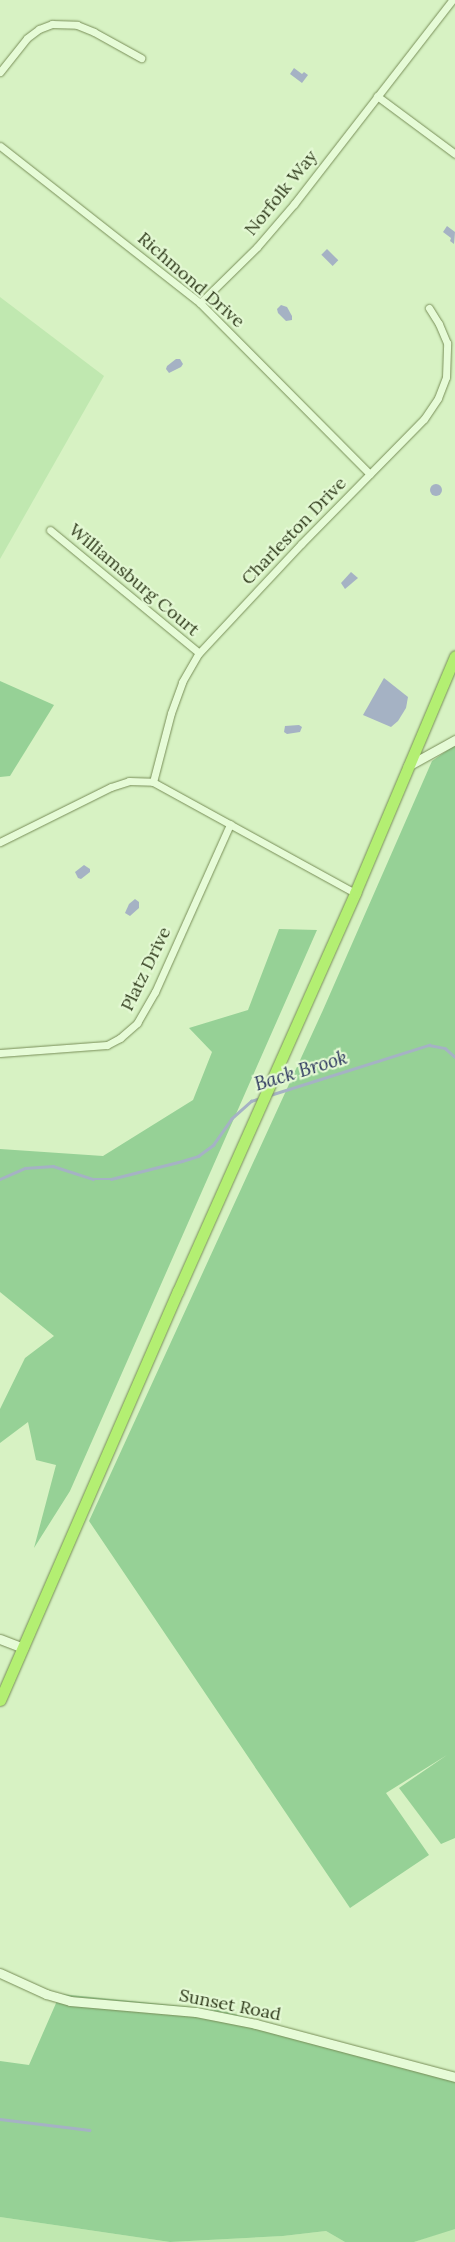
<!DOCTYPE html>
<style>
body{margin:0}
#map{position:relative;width:455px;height:2242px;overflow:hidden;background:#d7f2c3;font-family:Lora,serif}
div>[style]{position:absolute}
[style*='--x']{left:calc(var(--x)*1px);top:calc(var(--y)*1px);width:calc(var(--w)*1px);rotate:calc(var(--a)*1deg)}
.farmland>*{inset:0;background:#c0e8b0}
.green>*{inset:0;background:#96d196}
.water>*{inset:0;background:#a5b2c4;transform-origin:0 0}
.round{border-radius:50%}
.stream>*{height:2.5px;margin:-1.25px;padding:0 1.25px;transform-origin:1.25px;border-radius:1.25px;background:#a5b2c4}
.roads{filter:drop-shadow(0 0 1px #788e58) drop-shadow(0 0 1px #788e58)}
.minor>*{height:7px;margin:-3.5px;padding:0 3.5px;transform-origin:3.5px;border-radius:3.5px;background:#e6fbd7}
.tertiary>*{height:9px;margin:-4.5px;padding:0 4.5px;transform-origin:4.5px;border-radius:4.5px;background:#e6fbd7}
.trunk>*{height:11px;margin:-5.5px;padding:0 5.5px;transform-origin:5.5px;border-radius:5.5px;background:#b3ef72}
span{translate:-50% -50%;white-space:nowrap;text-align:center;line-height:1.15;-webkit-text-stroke:4.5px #e3f8d3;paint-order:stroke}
.street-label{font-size:18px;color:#313c1d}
.water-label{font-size:19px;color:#2b355d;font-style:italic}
</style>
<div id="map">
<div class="farmland">
<i style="clip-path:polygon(0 297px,104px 376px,0 559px)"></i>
<i style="clip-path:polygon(0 2217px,170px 2242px,283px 2236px,326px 2231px,345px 2242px,0 2242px)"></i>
<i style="clip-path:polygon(452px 2229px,455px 2229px,455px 2242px,414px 2242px)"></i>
</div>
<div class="green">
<i style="clip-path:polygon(0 681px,54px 705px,10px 776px,0 777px)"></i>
<i style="clip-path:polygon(455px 745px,455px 1838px,441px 1844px,399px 1788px,447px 1755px,386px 1793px,429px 1855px,350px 1908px,89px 1521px,323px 1010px,432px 761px)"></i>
<i style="clip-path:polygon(279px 929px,317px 930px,70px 1491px,34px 1548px,56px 1465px,36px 1460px,28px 1422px,0 1443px,0 1409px,25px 1358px,54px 1336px,0 1292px,0 1149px,103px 1156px,193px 1100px,212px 1052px,189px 1028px,248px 1010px)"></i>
<i style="clip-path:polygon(60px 1994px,220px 2010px,455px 2075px,455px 2229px,414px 2242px,345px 2242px,326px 2231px,283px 2236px,170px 2242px,0 2217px,0 2061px,29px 2065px)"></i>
</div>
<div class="water">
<i style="clip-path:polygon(294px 68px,302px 74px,304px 72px,308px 75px,302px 83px,290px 74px)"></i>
<i style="clip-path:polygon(447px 226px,455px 232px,454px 244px,450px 241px,451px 238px,443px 232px)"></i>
<i style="left:327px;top:249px;width:16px;height:8px;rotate:45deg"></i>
<i style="clip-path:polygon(281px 305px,287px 307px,292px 316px,292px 320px,286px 321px,278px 313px,277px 309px)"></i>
<i style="clip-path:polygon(176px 359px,180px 359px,183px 364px,181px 367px,169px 373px,166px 369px,167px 366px)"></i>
<i class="round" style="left:430px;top:484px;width:12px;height:12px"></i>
<i style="clip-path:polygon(351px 572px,358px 578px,345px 589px,341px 583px)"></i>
<i style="clip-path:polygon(384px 678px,408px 697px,406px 708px,398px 721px,391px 727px,363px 715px)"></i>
<i style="clip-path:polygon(299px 725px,302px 727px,300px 732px,287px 734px,284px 732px,285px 726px)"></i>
<i style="clip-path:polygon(84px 865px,90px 869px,90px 872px,81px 879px,78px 878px,75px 872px)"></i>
<i style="clip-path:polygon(135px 899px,139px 902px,139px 908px,130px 916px,125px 913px,129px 904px)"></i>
</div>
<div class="stream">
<i style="--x:270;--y:1095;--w:167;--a:-17.5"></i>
<i style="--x:429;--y:1045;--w:16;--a:11"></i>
<i style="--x:445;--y:1048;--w:13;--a:42"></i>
<i style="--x:0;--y:1179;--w:27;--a:-24"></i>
<i style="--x:25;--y:1168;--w:28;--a:-4"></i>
<i style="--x:53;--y:1166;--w:42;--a:18"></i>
<i style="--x:93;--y:1179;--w:18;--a:0"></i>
<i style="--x:111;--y:1179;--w:73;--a:-14.2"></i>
<i style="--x:182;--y:1161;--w:17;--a:-17"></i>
<i style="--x:198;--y:1156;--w:19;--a:-36"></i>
<i style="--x:213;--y:1145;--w:32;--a:-55"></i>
<i style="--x:231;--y:1119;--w:27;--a:-42"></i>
<i style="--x:251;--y:1101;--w:9;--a:-18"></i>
<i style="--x:0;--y:2119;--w:90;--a:7"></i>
</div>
<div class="roads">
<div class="minor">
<i style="--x:0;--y:72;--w:43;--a:-51.5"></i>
<i style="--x:27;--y:38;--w:15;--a:-37"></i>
<i style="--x:39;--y:29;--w:14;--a:-21"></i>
<i style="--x:52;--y:24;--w:25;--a:2"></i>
<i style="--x:77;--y:25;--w:18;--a:22"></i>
<i style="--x:94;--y:32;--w:54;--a:29"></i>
<i style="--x:377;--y:96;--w:97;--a:36.6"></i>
<i style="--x:0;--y:146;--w:254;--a:38.1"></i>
<i style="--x:200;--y:303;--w:241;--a:45.2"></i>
<i style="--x:200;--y:303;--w:80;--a:-44.5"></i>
<i style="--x:257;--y:247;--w:57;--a:-49.3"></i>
<i style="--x:294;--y:204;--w:258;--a:-52.2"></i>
<i style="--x:50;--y:530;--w:193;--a:39.5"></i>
<i style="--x:153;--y:782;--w:71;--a:-75.4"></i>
<i style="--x:171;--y:713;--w:33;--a:-70"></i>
<i style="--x:182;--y:682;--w:34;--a:-60"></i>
<i style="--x:199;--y:653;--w:149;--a:-46.9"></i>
<i style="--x:301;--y:544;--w:175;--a:-45.5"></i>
<i style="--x:424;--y:419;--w:25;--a:-56"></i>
<i style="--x:438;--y:398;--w:22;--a:-69"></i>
<i style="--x:446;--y:377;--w:34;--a:-88"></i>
<i style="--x:447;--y:343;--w:21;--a:-113"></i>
<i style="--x:439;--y:324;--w:19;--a:-122"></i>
<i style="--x:0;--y:842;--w:124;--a:-26.4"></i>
<i style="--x:111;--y:787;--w:19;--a:-18"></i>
<i style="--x:129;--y:781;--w:24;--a:2"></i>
<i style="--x:153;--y:782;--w:230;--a:28.8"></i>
<i style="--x:0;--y:1053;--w:107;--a:-4.3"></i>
<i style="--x:107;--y:1045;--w:15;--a:-28"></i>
<i style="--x:120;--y:1038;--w:23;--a:-41"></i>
<i style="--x:137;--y:1023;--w:36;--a:-60"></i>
<i style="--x:155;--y:992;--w:184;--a:-65.9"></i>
</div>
<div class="tertiary">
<i style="--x:408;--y:766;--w:54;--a:-29"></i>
<i style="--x:0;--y:1639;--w:25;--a:21"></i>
<i style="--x:0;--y:1973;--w:51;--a:24.5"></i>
<i style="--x:46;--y:1994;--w:25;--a:16"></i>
<i style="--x:70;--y:2001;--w:126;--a:5"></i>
<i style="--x:196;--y:2012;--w:61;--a:11.3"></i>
<i style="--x:256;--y:2024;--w:206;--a:14.9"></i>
</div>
<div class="trunk">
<i style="--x:0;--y:1700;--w:446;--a:-66.5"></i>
<i style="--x:178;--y:1291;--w:436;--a:-66"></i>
<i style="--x:355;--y:893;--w:257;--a:-67.1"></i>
</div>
</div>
<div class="street-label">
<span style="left:281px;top:193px;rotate:-51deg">Norfolk Way</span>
<span style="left:191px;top:280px;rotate:41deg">Richmond Drive</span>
<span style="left:294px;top:531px;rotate:-46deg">Charleston Drive</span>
<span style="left:134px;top:580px;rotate:40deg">Williamsburg Court</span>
<span style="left:146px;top:969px;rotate:-64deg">Platz Drive</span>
<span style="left:230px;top:2005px;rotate:11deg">Sunset Road</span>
</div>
<div class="water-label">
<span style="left:301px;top:1071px;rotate:-17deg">Back Brook</span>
</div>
</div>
